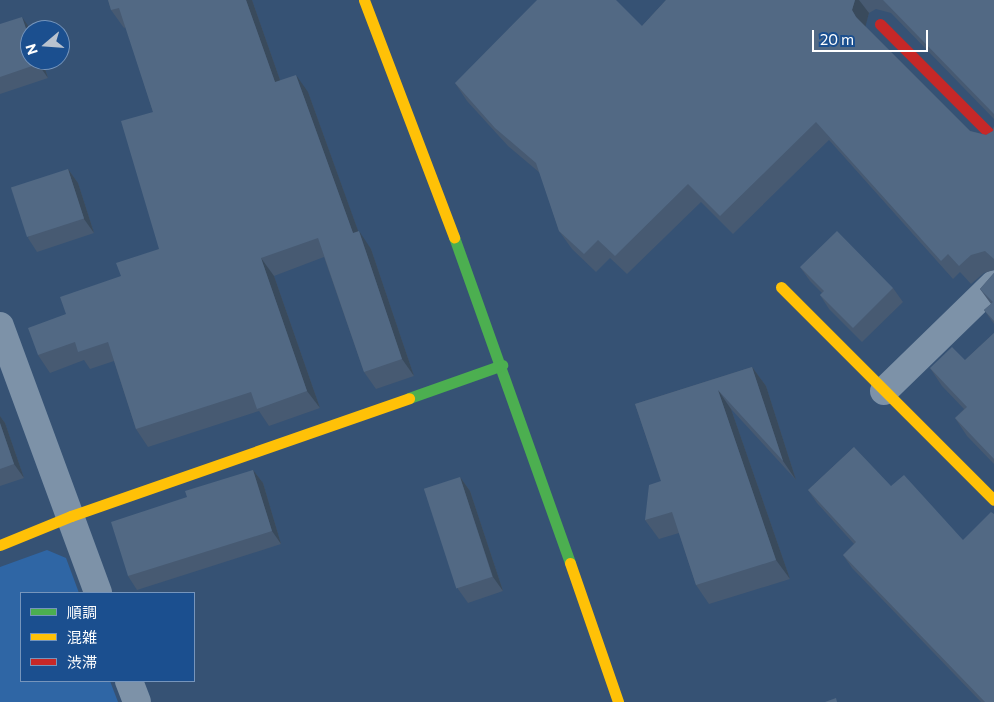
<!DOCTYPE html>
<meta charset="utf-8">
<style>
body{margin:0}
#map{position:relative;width:994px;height:702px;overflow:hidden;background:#365274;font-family:Commissioner,"Noto Sans JP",sans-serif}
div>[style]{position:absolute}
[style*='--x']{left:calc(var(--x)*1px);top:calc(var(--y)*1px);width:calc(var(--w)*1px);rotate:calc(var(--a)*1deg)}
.green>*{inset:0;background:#2f66a5}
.street>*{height:28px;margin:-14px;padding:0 14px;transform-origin:14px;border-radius:14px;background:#7d92a8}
.fast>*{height:11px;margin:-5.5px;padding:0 5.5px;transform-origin:5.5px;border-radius:5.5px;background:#4caf50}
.slow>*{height:11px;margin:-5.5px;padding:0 5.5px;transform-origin:5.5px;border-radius:5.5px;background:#ffc107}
.jam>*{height:11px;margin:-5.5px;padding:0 5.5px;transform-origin:5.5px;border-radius:5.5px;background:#c62828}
.wall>*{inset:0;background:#475a72}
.shaded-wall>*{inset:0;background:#394a5c}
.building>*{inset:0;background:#526984;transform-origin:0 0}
span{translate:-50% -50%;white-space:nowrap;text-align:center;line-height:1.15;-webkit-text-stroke:5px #1b4f8f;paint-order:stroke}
.legend{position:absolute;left:20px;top:592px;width:175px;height:90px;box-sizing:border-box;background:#1b4f8f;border:1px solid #7695bc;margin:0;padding:6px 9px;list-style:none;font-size:15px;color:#fff}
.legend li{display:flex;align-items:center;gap:10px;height:25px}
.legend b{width:25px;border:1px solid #7695bc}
.north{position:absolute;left:20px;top:20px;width:50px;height:50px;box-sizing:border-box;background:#1b4f8f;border:1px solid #7695bc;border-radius:50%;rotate:252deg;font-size:14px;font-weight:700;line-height:20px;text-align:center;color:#fff}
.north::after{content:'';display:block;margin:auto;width:18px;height:22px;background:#b9c2ce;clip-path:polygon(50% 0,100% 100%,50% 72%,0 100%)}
.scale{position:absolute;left:812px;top:30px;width:116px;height:22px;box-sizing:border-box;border:2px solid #fff;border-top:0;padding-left:6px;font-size:15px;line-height:18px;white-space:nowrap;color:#fff;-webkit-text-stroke:4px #1b4f8f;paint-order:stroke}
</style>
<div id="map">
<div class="green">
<i style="clip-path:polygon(47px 550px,66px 558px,79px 593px,21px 593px,21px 681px,110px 681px,118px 702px,0 702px,0 567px)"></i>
</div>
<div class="street">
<i style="--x:0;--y:326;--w:284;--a:69.8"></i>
<i style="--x:884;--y:391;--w:153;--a:-44.2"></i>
<i style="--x:129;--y:681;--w:22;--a:69"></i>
</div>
<div class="fast">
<i style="--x:454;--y:237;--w:346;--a:70.4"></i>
<i style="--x:409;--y:398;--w:99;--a:-19.5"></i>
</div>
<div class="slow">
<i style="--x:364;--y:0;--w:254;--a:69.2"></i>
<i style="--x:781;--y:287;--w:301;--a:45"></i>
<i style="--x:0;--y:545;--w:77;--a:-22.2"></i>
<i style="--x:71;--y:516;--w:358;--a:-19.2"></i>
<i style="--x:570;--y:563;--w:147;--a:70.9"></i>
</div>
<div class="jam">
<i style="--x:880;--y:24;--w:161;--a:45"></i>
</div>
<div class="wall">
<i style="clip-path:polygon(108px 0,252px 0,280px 80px,308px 92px,358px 231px,371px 249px,414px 376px,376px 389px,364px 372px,324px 257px,274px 276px,320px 408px,269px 426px,259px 411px,148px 447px,136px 429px,114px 361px,90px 369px,84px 360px,50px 373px,38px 355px,66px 314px,121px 276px,159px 249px,153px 112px,126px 27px,124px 28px,111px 10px)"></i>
<i style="clip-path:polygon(666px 0,994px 0,994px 119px,891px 13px,876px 9px,869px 13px,865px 26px,970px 131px,986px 135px,993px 131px,994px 126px,994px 270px,984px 273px,971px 284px,960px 272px,953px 279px,829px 140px,733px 234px,701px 202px,627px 274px,610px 258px,596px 272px,572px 249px,559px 231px,540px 173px,508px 146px,467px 101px,455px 83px,642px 26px)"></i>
<i style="clip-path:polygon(0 24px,42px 60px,48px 78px,0 94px)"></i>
<i style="clip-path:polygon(68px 169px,78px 183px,94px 233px,37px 252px,28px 238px)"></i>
<i style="clip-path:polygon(800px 267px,893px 288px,903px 302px,862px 342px,829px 309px,820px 295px,822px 293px,810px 281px)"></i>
<i style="clip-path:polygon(994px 273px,994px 324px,984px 310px,991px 304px,980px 289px)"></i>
<i style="clip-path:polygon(994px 333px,994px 464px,967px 436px,955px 418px,964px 409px,942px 386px,930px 368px,965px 360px)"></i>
<i style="clip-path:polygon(752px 367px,766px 386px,796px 480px,731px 409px,790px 579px,709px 604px,696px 585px,679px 533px,659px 539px,645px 520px,661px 481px,635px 404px)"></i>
<i style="clip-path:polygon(0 416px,5px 423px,24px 478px,0 486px)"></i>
<i style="clip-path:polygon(854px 447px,994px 702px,981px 702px,852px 568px,843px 555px,854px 544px,817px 503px,808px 490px)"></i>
<i style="clip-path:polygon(253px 470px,263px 483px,281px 544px,137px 590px,128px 576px)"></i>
<i style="clip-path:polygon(460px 477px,470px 491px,503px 591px,468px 603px,458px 589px)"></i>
</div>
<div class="shaded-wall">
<i style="clip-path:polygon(246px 0,252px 0,287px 100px,275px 82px)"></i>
<i style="clip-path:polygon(855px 0,859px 0,869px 13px,865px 28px,856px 17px,852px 10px)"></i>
<i style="clip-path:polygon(22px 17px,31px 30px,30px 30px,30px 40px)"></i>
<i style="clip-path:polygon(37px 60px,42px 60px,48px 78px,38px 64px)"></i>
<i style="clip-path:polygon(296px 75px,308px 92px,365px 250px,353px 233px)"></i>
<i style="clip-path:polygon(68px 169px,78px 183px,94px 233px,84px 219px)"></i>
<i style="clip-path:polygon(359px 231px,371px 249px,414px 376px,402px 359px)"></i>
<i style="clip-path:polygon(261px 258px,274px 276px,320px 408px,307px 391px)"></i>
<i style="clip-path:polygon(752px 367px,766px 386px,796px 480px,783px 461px)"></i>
<i style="clip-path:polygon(718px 390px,731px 409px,790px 579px,776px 560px)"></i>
<i style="clip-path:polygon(0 416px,5px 423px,24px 478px,14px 464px,0 423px)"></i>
<i style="clip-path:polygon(253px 470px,263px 483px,281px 544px,272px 531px)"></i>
<i style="clip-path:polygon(460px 477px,470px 491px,503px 591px,493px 577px)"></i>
</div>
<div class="building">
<i style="clip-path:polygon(108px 0,246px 0,275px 82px,296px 75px,353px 233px,359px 231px,402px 359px,364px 372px,318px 238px,261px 258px,307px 391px,257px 409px,251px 392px,136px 429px,108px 342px,78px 352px,75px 342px,38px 355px,28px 328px,66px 314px,60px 297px,121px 276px,116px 263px,159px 249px,121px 121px,153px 112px,119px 8px,111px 10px)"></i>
<i style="clip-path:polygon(537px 0,616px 0,642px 26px,666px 0,855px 0,852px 10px,856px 17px,970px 131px,986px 135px,993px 131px,994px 126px,994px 259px,985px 251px,971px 255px,959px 266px,948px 254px,941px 261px,816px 122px,720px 216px,688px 184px,615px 256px,598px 240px,584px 254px,559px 231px,536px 163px,495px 128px,455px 83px)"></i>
<i style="clip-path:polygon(883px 0,994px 0,994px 114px)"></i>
<i style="clip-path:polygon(22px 17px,30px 40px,30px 60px,37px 60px,38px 64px,0 77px,0 24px)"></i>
<i style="left:68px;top:169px;width:52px;height:60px;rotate:72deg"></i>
<i style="clip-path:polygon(837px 231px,893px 288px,853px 328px,820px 295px,824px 291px,800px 267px)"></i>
<i style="clip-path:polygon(994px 273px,994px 321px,984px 310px,993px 302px,980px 289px)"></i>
<i style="clip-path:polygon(994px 333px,994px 459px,955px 418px,967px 407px,930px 368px,952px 347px,965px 360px)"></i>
<i style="clip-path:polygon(752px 367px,783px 461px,718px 390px,776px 560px,696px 585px,672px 512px,645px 520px,649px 485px,661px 481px,635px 404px)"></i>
<i style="clip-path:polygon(0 423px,14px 464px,0 469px)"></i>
<i style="clip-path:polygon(854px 447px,891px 486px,904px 475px,963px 540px,991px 512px,994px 514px,994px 702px,985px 702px,843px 555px,856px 542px,808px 490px)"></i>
<i style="clip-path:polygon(253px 470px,272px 531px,128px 576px,111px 522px,187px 497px,185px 491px)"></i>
<i style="left:460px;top:477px;width:105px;height:38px;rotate:72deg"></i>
<i style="clip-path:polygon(836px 698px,837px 702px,825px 702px)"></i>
</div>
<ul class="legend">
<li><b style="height:6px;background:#4caf50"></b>順調</li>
<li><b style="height:6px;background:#ffc107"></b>混雑</li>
<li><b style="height:6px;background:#c62828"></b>渋滞</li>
</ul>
<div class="north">N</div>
<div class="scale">20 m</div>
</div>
